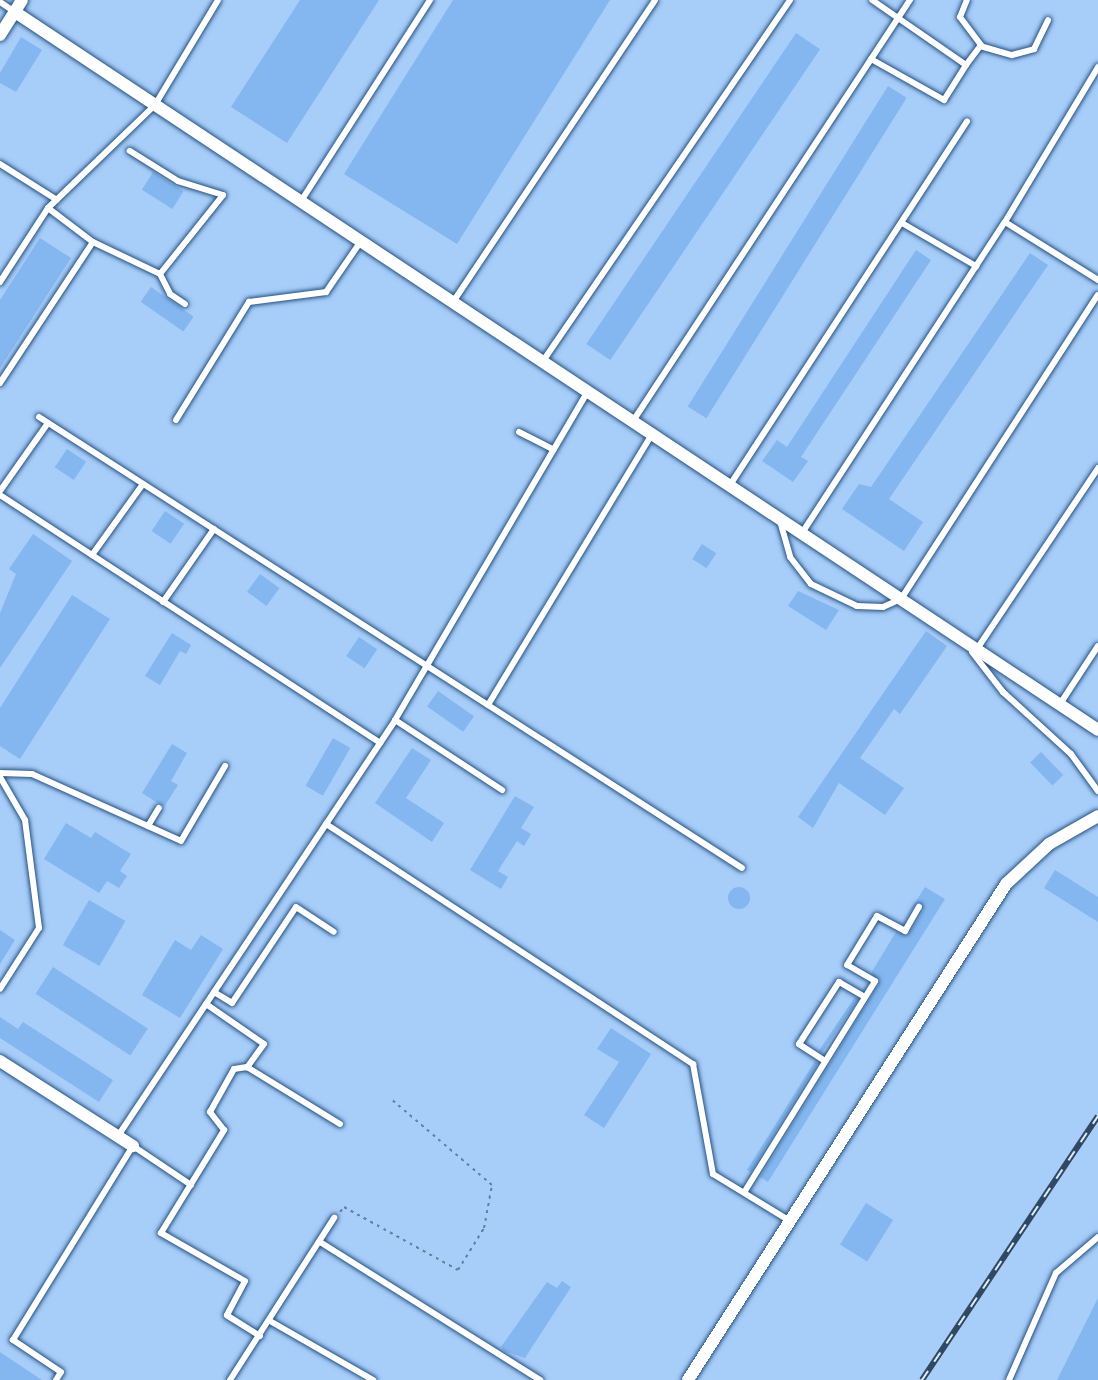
<!DOCTYPE html>
<style>
body{margin:0}
#map{position:relative;width:1098px;height:1380px;overflow:hidden;background:#a7cdf9;font-family:Quicksand,sans-serif}
div>[style]{position:absolute}
[style*='--x']{left:calc(var(--x)*1px);top:calc(var(--y)*1px);width:calc(var(--w)*1px);rotate:calc(var(--a)*1deg)}
.building>*{inset:0;background:#84b7ef;transform-origin:0 0}
.round{border-radius:50%}
.path>*{height:2px;margin-top:-1px;transform-origin:0;background:repeating-linear-gradient(90deg,#6280a1 0 3px,transparent 0 7.5px)}
.roads{filter:drop-shadow(0 0 2px #255281) drop-shadow(0 0 2px #255281)}
.service>*{height:6px;margin:-3px;padding:0 3px;transform-origin:3px;border-radius:3px;background:#fff}
.minor>*{height:12px;margin:-6px;padding:0 6px;transform-origin:6px;border-radius:6px;background:#fff}
.rail>*{height:6px;margin-top:-3px;transform-origin:0;background:repeating-linear-gradient(90deg,#ddecfd 0 11px,#314862 0 22px);box-sizing:border-box;border-block:2px solid #314862}
span{translate:-50% -50%;white-space:nowrap;text-align:center;line-height:1.15;-webkit-text-stroke:4.5px #ddecfd;paint-order:stroke}
</style>
<div id="map">
<div class="building">
<i style="clip-path:polygon(300px 0,379px 0,287px 143px,231px 107px)"></i>
<i style="clip-path:polygon(453px 0,610px 0,457px 244px,344px 174px)"></i>
<i style="left:796px;top:33px;width:29px;height:375px;rotate:34deg"></i>
<i style="clip-path:polygon(21px 37px,42px 50px,16px 92px,0 83px,0 73px)"></i>
<i style="left:888px;top:86px;width:22px;height:378px;rotate:32deg"></i>
<i style="left:153px;top:172px;width:36px;height:21px;rotate:32deg"></i>
<i style="clip-path:polygon(40px 238px,71px 258px,0 368px,0 300px)"></i>
<i style="clip-path:polygon(916px 250px,931px 260px,801px 457px,808px 461px,793px 482px,762px 461px,777px 440px,787px 447px)"></i>
<i style="clip-path:polygon(1030px 253px,1048px 265px,889px 499px,923px 522px,904px 551px,842px 509px,859px 484px,871px 487px)"></i>
<i style="left:151px;top:287px;width:52px;height:18px;rotate:35deg"></i>
<i style="left:67px;top:449px;width:23px;height:22px;rotate:34deg"></i>
<i style="left:165px;top:511px;width:23px;height:24px;rotate:34deg"></i>
<i style="clip-path:polygon(33px 534px,72px 561px,0 668px,0 613px,16px 574px,9px 569px)"></i>
<i style="left:702px;top:544px;width:17px;height:18px;rotate:33deg"></i>
<i style="left:260px;top:574px;width:24px;height:22px;rotate:36deg"></i>
<i style="clip-path:polygon(798px 591px,839px 610px,826px 630px,788px 606px)"></i>
<i style="clip-path:polygon(72px 595px,110px 619px,20px 759px,0 746px,0 708px)"></i>
<i style="clip-path:polygon(926px 631px,947px 646px,900px 714px,894px 709px,860px 758px,904px 788px,885px 815px,839px 783px,813px 828px,798px 817px)"></i>
<i style="clip-path:polygon(172px 633px,191px 645px,186px 654px,180px 651px,160px 685px,145px 676px)"></i>
<i style="left:359px;top:637px;width:22px;height:23px;rotate:34deg"></i>
<i style="left:438px;top:691px;width:44px;height:19px;rotate:35deg"></i>
<i style="left:333px;top:738px;width:20px;height:55px;rotate:30deg"></i>
<i style="clip-path:polygon(172px 744px,187px 753px,171px 781px,178px 785px,164px 807px,142px 793px)"></i>
<i style="clip-path:polygon(412px 748px,431px 760px,406px 798px,444px 823px,432px 842px,375px 803px)"></i>
<i style="left:1041px;top:752px;width:32px;height:15px;rotate:46deg"></i>
<i style="clip-path:polygon(515px 796px,534px 807px,521px 828px,531px 834px,524px 846px,517px 841px,498px 871px,508px 877px,501px 889px,470px 870px)"></i>
<i style="clip-path:polygon(66px 823px,91px 838px,95px 832px,131px 854px,120px 871px,127px 876px,119px 888px,107px 881px,99px 893px,44px 859px)"></i>
<i style="clip-path:polygon(1055px 870px,1098px 897px,1098px 922px,1044px 888px)"></i>
<i style="clip-path:polygon(925px 887px,945px 899px,768px 1182px,760px 1177px,879px 984px,871px 973px,896px 932px,908px 935px,924px 910px,916px 903px,902px 923px)"></i>
<i class="round" style="left:728px;top:887px;width:22px;height:22px"></i>
<i style="left:89px;top:900px;width:42px;height:52px;rotate:30deg"></i>
<i style="clip-path:polygon(0 930px,15px 940px,0 964px)"></i>
<i style="clip-path:polygon(201px 935px,223px 949px,180px 1018px,142px 995px,175px 940px,191px 950px)"></i>
<i style="left:53px;top:967px;width:113px;height:32px;rotate:33deg"></i>
<i style="left:855px;top:997px;width:4px;height:65px;rotate:34deg"></i>
<i style="clip-path:polygon(0 1017px,18px 1029px,23px 1022px,113px 1080px,99px 1102px,0 1038px)"></i>
<i style="clip-path:polygon(611px 1028px,651px 1054px,604px 1128px,584px 1115px,619px 1062px,597px 1049px)"></i>
<i style="clip-path:polygon(815px 1061px,818px 1063px,751px 1172px,747px 1170px)"></i>
<i style="left:866px;top:1203px;width:32px;height:49px;rotate:32deg"></i>
<i style="clip-path:polygon(562px 1281px,571px 1287px,525px 1358px,504px 1351px,501px 1347px,547px 1282px,557px 1288px)"></i>
<i style="clip-path:polygon(1098px 1298px,1098px 1380px,1057px 1380px)"></i>
<i style="clip-path:polygon(0 1352px,42px 1380px,0 1380px)"></i>
</div>
<div class="path">
<i style="--x:340;--y:1212;--w:6;--a:-51"></i>
<i style="--x:344;--y:1207;--w:130;--a:28.9"></i>
<i style="--x:458;--y:1270;--w:49;--a:-58.2"></i>
<i style="--x:484;--y:1228;--w:44;--a:-79.5"></i>
<i style="--x:492;--y:1185;--w:133;--a:-139.6"></i>
</div>
<div class="roads">
<div class="service">
<i style="--x:0;--y:2;--w:18;--a:34"></i>
<i style="--x:980;--y:46;--w:33;--a:16"></i>
<i style="--x:1012;--y:55;--w:23;--a:-15"></i>
<i style="--x:1034;--y:49;--w:32;--a:-64"></i>
<i style="--x:871;--y:59;--w:84;--a:29.3"></i>
<i style="--x:944;--y:100;--w:41;--a:-57.8"></i>
<i style="--x:966;--y:65;--w:114;--a:-145.3"></i>
<i style="--x:966;--y:65;--w:25;--a:-53"></i>
<i style="--x:981;--y:45;--w:35;--a:-127"></i>
<i style="--x:960;--y:17;--w:18;--a:-68"></i>
<i style="--x:0;--y:164;--w:67;--a:32.3"></i>
<i style="--x:301;--y:201;--w:239;--a:-57.3"></i>
<i style="--x:48;--y:208;--w:56;--a:37.1"></i>
<i style="--x:93;--y:242;--w:74;--a:25.5"></i>
<i style="--x:160;--y:274;--w:101;--a:-51.4"></i>
<i style="--x:223;--y:195;--w:47;--a:-162.7"></i>
<i style="--x:178;--y:181;--w:57;--a:-148"></i>
<i style="--x:1005;--y:222;--w:181;--a:-59"></i>
<i style="--x:902;--y:223;--w:86;--a:30.2"></i>
<i style="--x:160;--y:274;--w:22;--a:63"></i>
<i style="--x:170;--y:294;--w:18;--a:34"></i>
<i style="--x:0;--y:282;--w:88;--a:-57"></i>
<i style="--x:48;--y:208;--w:149;--a:-43.9"></i>
<i style="--x:155;--y:105;--w:122;--a:-59"></i>
<i style="--x:453;--y:302;--w:363;--a:-56.2"></i>
<i style="--x:543;--y:361;--w:437;--a:-55.6"></i>
<i style="--x:0;--y:383;--w:169;--a:-56.6"></i>
<i style="--x:39;--y:417;--w:835;--a:32.68"></i>
<i style="--x:176;--y:420;--w:139;--a:-58.3"></i>
<i style="--x:249;--y:302;--w:78;--a:-7.4"></i>
<i style="--x:326;--y:292;--w:62;--a:-55.5"></i>
<i style="--x:633;--y:421;--w:504;--a:-56.66"></i>
<i style="--x:519;--y:432;--w:39;--a:27"></i>
<i style="--x:730;--y:485;--w:434;--a:-56.9"></i>
<i style="--x:0;--y:491;--w:83;--a:-54.8"></i>
<i style="--x:0;--y:495;--w:454;--a:33.1"></i>
<i style="--x:780;--y:521;--w:37;--a:74"></i>
<i style="--x:790;--y:557;--w:34;--a:52"></i>
<i style="--x:811;--y:584;--w:51;--a:25.6"></i>
<i style="--x:857;--y:606;--w:26;--a:2"></i>
<i style="--x:883;--y:607;--w:20;--a:-24"></i>
<i style="--x:901;--y:599;--w:362;--a:-57.1"></i>
<i style="--x:802;--y:533;--w:371;--a:-56.9"></i>
<i style="--x:1005;--y:222;--w:110;--a:31.9"></i>
<i style="--x:92;--y:555;--w:87;--a:-54.3"></i>
<i style="--x:163;--y:602;--w:89;--a:-55.1"></i>
<i style="--x:977;--y:649;--w:218;--a:-56.2"></i>
<i style="--x:972;--y:652;--w:51;--a:52.2"></i>
<i style="--x:1003;--y:692;--w:92;--a:42.4"></i>
<i style="--x:1071;--y:754;--w:46;--a:53.9"></i>
<i style="--x:1060;--y:704;--w:69;--a:-56.8"></i>
<i style="--x:488;--y:705;--w:317;--a:-58.8"></i>
<i style="--x:395;--y:720;--w:128;--a:33.2"></i>
<i style="--x:0;--y:773;--w:32;--a:2"></i>
<i style="--x:32;--y:774;--w:163;--a:24.2"></i>
<i style="--x:181;--y:841;--w:87;--a:-59.6"></i>
<i style="--x:0;--y:777;--w:50;--a:59.8"></i>
<i style="--x:25;--y:820;--w:109;--a:82.6"></i>
<i style="--x:39;--y:928;--w:72;--a:122.6"></i>
<i style="--x:326;--y:824;--w:439;--a:33.2"></i>
<i style="--x:693;--y:1064;--w:112;--a:79.7"></i>
<i style="--x:713;--y:1174;--w:90;--a:31.4"></i>
<i style="--x:148;--y:826;--w:21;--a:-59"></i>
<i style="--x:214;--y:992;--w:21;--a:31"></i>
<i style="--x:232;--y:1003;--w:115;--a:-56.3"></i>
<i style="--x:296;--y:907;--w:45;--a:33.3"></i>
<i style="--x:206;--y:1004;--w:70;--a:34.6"></i>
<i style="--x:264;--y:1044;--w:29;--a:126"></i>
<i style="--x:825;--y:1061;--w:31;--a:-147"></i>
<i style="--x:799;--y:1044;--w:74;--a:-57.2"></i>
<i style="--x:839;--y:982;--w:30;--a:30"></i>
<i style="--x:118;--y:1136;--w:500;--a:-56.3"></i>
<i style="--x:395;--y:720;--w:381;--a:-59.6"></i>
<i style="--x:745;--y:1191;--w:247;--a:-58.2"></i>
<i style="--x:875;--y:981;--w:32;--a:-150"></i>
<i style="--x:847;--y:965;--w:57;--a:-58.5"></i>
<i style="--x:877;--y:916;--w:32;--a:28"></i>
<i style="--x:905;--y:931;--w:28;--a:-60"></i>
<i style="--x:320;--y:1242;--w:260;--a:32.1"></i>
<i style="--x:270;--y:1321;--w:119;--a:29.8"></i>
<i style="--x:260;--y:1336;--w:39;--a:-148"></i>
<i style="--x:227;--y:1315;--w:38;--a:-62"></i>
<i style="--x:245;--y:1281;--w:97;--a:-150.3"></i>
<i style="--x:161;--y:1233;--w:121;--a:-58.5"></i>
<i style="--x:224;--y:1130;--w:23;--a:-128"></i>
<i style="--x:210;--y:1112;--w:49;--a:-60.8"></i>
<i style="--x:234;--y:1069;--w:13;--a:-9"></i>
<i style="--x:247;--y:1067;--w:109;--a:31.5"></i>
<i style="--x:56;--y:1380;--w:9;--a:-58"></i>
<i style="--x:61;--y:1372;--w:58;--a:-146.3"></i>
<i style="--x:13;--y:1340;--w:228;--a:-58.3"></i>
<i style="--x:133;--y:1146;--w:70;--a:33.9"></i>
<i style="--x:230;--y:1380;--w:193;--a:-57.3"></i>
<i style="--x:1009;--y:1380;--w:117;--a:-66.3"></i>
<i style="--x:1056;--y:1273;--w:55;--a:-40.6"></i>
</div>
<div class="minor">
<i style="--x:15;--y:12;--w:1299;--a:33.54"></i>
<i style="--x:0;--y:35;--w:41;--a:-57.8"></i>
<i style="--x:0;--y:1061;--w:158;--a:32.6"></i>
<i style="--x:688;--y:1380;--w:589;--a:-57.33"></i>
<i style="--x:1006;--y:884;--w:59;--a:-42.9"></i>
<i style="--x:1049;--y:844;--w:56;--a:-29.7"></i>
</div>
</div>
<div class="rail">
<i style="--x:922;--y:1380;--w:317;--a:-56.3"></i>
</div>
</div>
